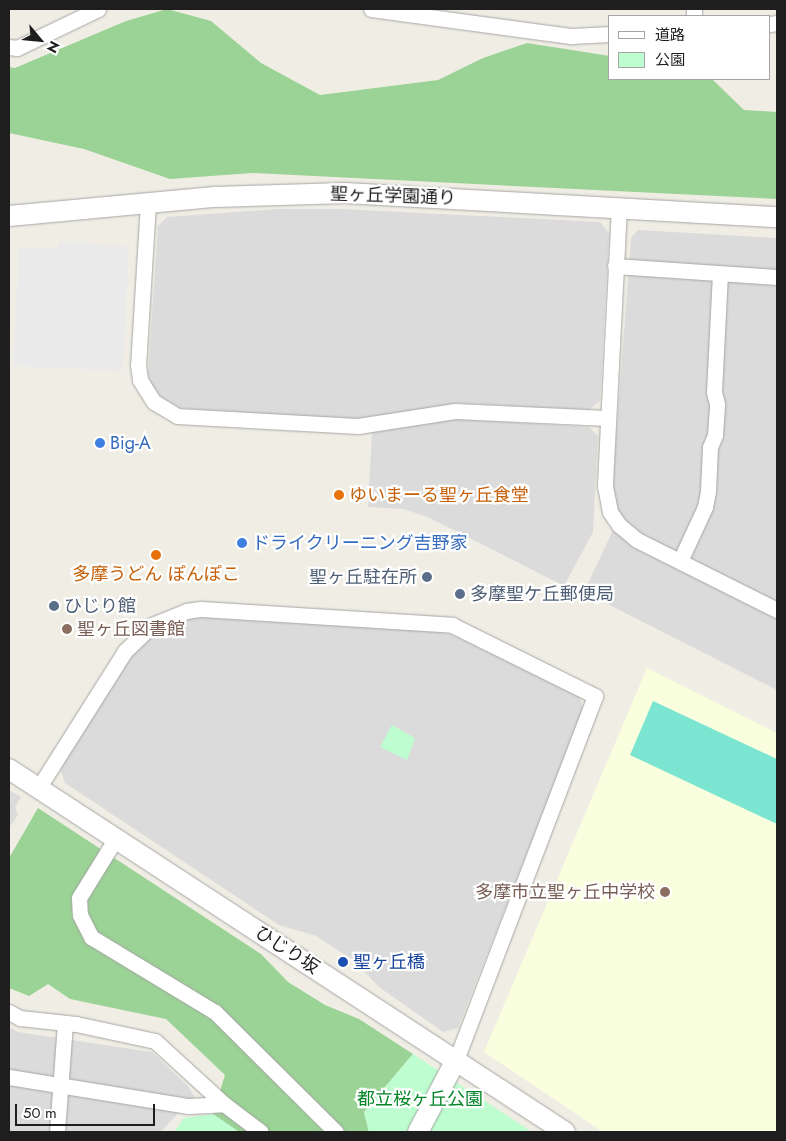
<!DOCTYPE html>
<meta charset="utf-8">
<style>
body{margin:0}
#map{position:relative;width:786px;height:1141px;overflow:hidden;background:#f0eee4;font-family:Jost,"Noto Sans JP",sans-serif}
div>[style]{position:absolute}
[style*='--x']{left:calc(var(--x)*1px);top:calc(var(--y)*1px);width:calc(var(--w)*1px);rotate:calc(var(--a)*1deg)}
.residential>*{inset:0;background:#dcdbdb}
.education>*{inset:0;background:#f9ffde}
.forest>*{inset:0;background:#9bd295}
.park>*{inset:0;background:#bdfdcf}
.pitch>*{inset:0;background:#7ce5d1}
.parking>*{inset:0;background:#eaeaea}
.roads{filter:drop-shadow(0 0 1px #a5a5a5) drop-shadow(0 0 1px #a5a5a5)}
.minor>*{height:15px;margin:-7.5px;padding:0 7.5px;transform-origin:7.5px;border-radius:7.5px;background:#fff}
.tertiary>*{height:20px;margin:-10px;padding:0 10px;transform-origin:10px;border-radius:10px;background:#fff}
.dots>*{width:14px;height:14px;translate:-50% -50%;box-sizing:border-box;border:2px solid #fff;border-radius:50%}
span{translate:-50% -50%;white-space:nowrap;text-align:center;line-height:1.15;-webkit-text-stroke:4.5px #fff;paint-order:stroke}
.street-label{font-size:18px;color:#1e1e1e}
.shop-label{font-size:18px;color:#366cbe}
.left{translate:0 -50%;text-align:left}
.food-label{font-size:18px;color:#c56008}
.service-label{font-size:18px;color:#4e5e75}
.right{translate:-100% -50%;text-align:right}
.education-label{font-size:18px;color:#785e54}
.transit-label{font-size:18px;color:#164399}
.park-label{font-size:18px;color:#048527}
.frame{position:absolute;inset:0;border:10px solid #1e1e1e;pointer-events:none}
.legend{position:absolute;left:608px;top:15px;width:162px;height:65px;box-sizing:border-box;background:#fff;border:1px solid #a5a5a5;margin:0;padding:6px 9px;list-style:none;font-size:15px;color:#1e1e1e}
.legend li{display:flex;align-items:center;gap:10px;height:25px}
.legend b{width:25px;border:1px solid #a5a5a5}
.north{position:absolute;left:15px;top:15px;width:50px;height:50px;-webkit-text-stroke:4px #fff;paint-order:stroke;rotate:118deg;font-size:14px;font-weight:700;line-height:20px;text-align:center;color:#1e1e1e}
.north::after{content:'';display:block;margin:auto;width:18px;height:22px;background:#1e1e1e;clip-path:polygon(50% 0,100% 100%,50% 72%,0 100%)}
.scale{position:absolute;left:15px;top:1104px;width:140px;height:22px;box-sizing:border-box;border:2px solid #1e1e1e;border-top:0;padding-left:6px;font-size:15px;line-height:18px;white-space:nowrap;color:#1e1e1e;-webkit-text-stroke:4px #fff;paint-order:stroke}
</style>
<div id="map">
<div class="residential">
<i style="clip-path:polygon(277px 209px,342px 209px,600px 222px,609px 233px,600px 401px,589px 410px,458px 403px,358px 421px,180px 408px,166px 400px,154px 390px,148px 373px,158px 226px,167px 217px)"></i>
<i style="clip-path:polygon(638px 230px,777px 238px,777px 690px,584px 592px,620px 515px,612px 493px,631px 238px)"></i>
<i style="clip-path:polygon(458px 419px,589px 427px,598px 436px,593px 532px,564px 586px,428px 517px,403px 509px,368px 507px,372px 432px)"></i>
<i style="clip-path:polygon(202px 617px,431px 630px,453px 635px,580px 697px,583px 711px,458px 1028px,443px 1032px,379px 987px,353px 960px,316px 936px,279px 925px,65px 783px,60px 769px,131px 657px,151px 634px,177px 621px)"></i>
<i style="clip-path:polygon(9px 790px,21px 797px,15px 807px,18px 815px,9px 828px)"></i>
<i style="clip-path:polygon(9px 1027px,18px 1032px,152px 1052px,188px 1086px,194px 1096px,161px 1132px,9px 1132px)"></i>
</div>
<div class="education">
<i style="clip-path:polygon(647px 668px,777px 733px,777px 1132px,603px 1132px,484px 1052px)"></i>
</div>
<div class="forest">
<i style="clip-path:polygon(167px 9px,211px 21px,261px 63px,320px 95px,438px 80px,483px 58px,527px 43px,610px 56px,610px 79px,712px 79px,744px 110px,777px 112px,777px 199px,252px 173px,170px 179px,84px 149px,9px 133px,9px 67px,15px 68px,126px 21px)"></i>
<i style="clip-path:polygon(38px 808px,261px 954px,288px 982px,325px 1005px,359px 1019px,413px 1054px,364px 1112px,369px 1132px,239px 1132px,213px 1114px,225px 1075px,166px 1019px,70px 999px,48px 984px,29px 996px,9px 988px,9px 858px)"></i>
</div>
<div class="park">
<i style="clip-path:polygon(392px 725px,415px 738px,407px 760px,380px 747px)"></i>
<i style="clip-path:polygon(413px 1054px,532px 1132px,369px 1132px,364px 1112px)"></i>
<i style="clip-path:polygon(213px 1114px,239px 1132px,174px 1132px,184px 1118px)"></i>
</div>
<div class="pitch">
<i style="clip-path:polygon(653px 701px,777px 759px,777px 824px,630px 755px)"></i>
</div>
<div class="parking">
<i style="clip-path:polygon(58px 242px,129px 246px,123px 371px,13px 366px,19px 247px,58px 248px)"></i>
</div>
<div class="roads">
<div class="minor">
<i style="--x:371;--y:9;--w:203;--a:7.7"></i>
<i style="--x:572;--y:36;--w:38;--a:-3"></i>
<i style="--x:694;--y:9;--w:7;--a:90"></i>
<i style="--x:770;--y:24;--w:7;--a:-8"></i>
<i style="--x:9;--y:47;--w:8;--a:7"></i>
<i style="--x:17;--y:48;--w:90;--a:-25.7"></i>
<i style="--x:148;--y:203;--w:162;--a:93.5"></i>
<i style="--x:138;--y:365;--w:15;--a:82"></i>
<i style="--x:140;--y:380;--w:26;--a:58"></i>
<i style="--x:154;--y:402;--w:27;--a:31"></i>
<i style="--x:177;--y:416;--w:181;--a:3.2"></i>
<i style="--x:358;--y:426;--w:98;--a:-8.8"></i>
<i style="--x:455;--y:411;--w:152;--a:2.6"></i>
<i style="--x:619;--y:207;--w:279;--a:92.9"></i>
<i style="--x:605;--y:486;--w:26;--a:79"></i>
<i style="--x:610;--y:512;--w:16;--a:55"></i>
<i style="--x:619;--y:525;--w:23;--a:40"></i>
<i style="--x:637;--y:540;--w:157;--a:26.6"></i>
<i style="--x:615;--y:266;--w:162;--a:3.9"></i>
<i style="--x:680;--y:561;--w:60;--a:-65.2"></i>
<i style="--x:705;--y:507;--w:16;--a:-79"></i>
<i style="--x:708;--y:491;--w:44;--a:-87.4"></i>
<i style="--x:710;--y:447;--w:13;--a:-67"></i>
<i style="--x:715;--y:435;--w:31;--a:-86"></i>
<i style="--x:717;--y:404;--w:12;--a:-104"></i>
<i style="--x:714;--y:392;--w:118;--a:-87.1"></i>
<i style="--x:39;--y:787;--w:161;--a:-57.7"></i>
<i style="--x:125;--y:651;--w:37;--a:-44"></i>
<i style="--x:152;--y:625;--w:37;--a:-22"></i>
<i style="--x:186;--y:611;--w:15;--a:-8"></i>
<i style="--x:201;--y:609;--w:252;--a:3.6"></i>
<i style="--x:452;--y:625;--w:160;--a:26.4"></i>
<i style="--x:595;--y:696;--w:390;--a:110.9"></i>
<i style="--x:116;--y:838;--w:70;--a:121.7"></i>
<i style="--x:79;--y:898;--w:17;--a:87"></i>
<i style="--x:80;--y:915;--w:25;--a:63"></i>
<i style="--x:91;--y:937;--w:145;--a:31.2"></i>
<i style="--x:215;--y:1012;--w:170;--a:44.8"></i>
<i style="--x:9;--y:1012;--w:13;--a:29"></i>
<i style="--x:20;--y:1018;--w:56;--a:6.1"></i>
<i style="--x:76;--y:1024;--w:81;--a:12.1"></i>
<i style="--x:155;--y:1041;--w:93;--a:42.4"></i>
<i style="--x:224;--y:1104;--w:46;--a:37.1"></i>
<i style="--x:9;--y:1077;--w:182;--a:9.2"></i>
<i style="--x:189;--y:1106;--w:35;--a:-3"></i>
<i style="--x:57;--y:1132;--w:109;--a:-85.8"></i>
</div>
<div class="tertiary">
<i style="--x:9;--y:216;--w:207;--a:-5.3"></i>
<i style="--x:215;--y:197;--w:130;--a:-1.8"></i>
<i style="--x:345;--y:193;--w:433;--a:3.2"></i>
<i style="--x:9;--y:769;--w:664;--a:33.14"></i>
<i style="--x:418;--y:1132;--w:81;--a:-62.2"></i>
</div>
</div>
<div class="dots">
<i style="left:100px;top:443px;background:#3f7fe0"></i>
<i style="left:339px;top:495px;background:#e8710a"></i>
<i style="left:242px;top:543px;background:#3f7fe0"></i>
<i style="left:156px;top:555px;background:#e8710a"></i>
<i style="left:427px;top:577px;background:#5c6f8a"></i>
<i style="left:460px;top:594px;background:#5c6f8a"></i>
<i style="left:54px;top:606px;background:#5c6f8a"></i>
<i style="left:67px;top:629px;background:#8d6e63"></i>
<i style="left:665px;top:892px;background:#8d6e63"></i>
<i style="left:343px;top:962px;background:#1a4fb4"></i>
</div>
<div class="street-label">
<span style="left:393px;top:196px;rotate:2deg">聖ヶ丘学園通り</span>
<span style="left:287px;top:950px;rotate:33deg">ひじり坂</span>
</div>
<div class="shop-label">
<span class="left" style="left:110px;top:443px">Big-A</span>
<span class="left" style="left:252px;top:543px">ドライクリーニング吉野家</span>
</div>
<div class="food-label">
<span class="left" style="left:349px;top:495px">ゆいまーる聖ヶ丘食堂</span>
<span style="left:156px;top:574px">多摩うどん ぽんぽこ</span>
</div>
<div class="service-label">
<span class="right" style="left:417px;top:577px">聖ヶ丘駐在所</span>
<span class="left" style="left:470px;top:594px">多摩聖ケ丘郵便局</span>
<span class="left" style="left:64px;top:606px">ひじり館</span>
</div>
<div class="education-label">
<span class="left" style="left:77px;top:629px">聖ヶ丘図書館</span>
<span class="right" style="left:655px;top:892px">多摩市立聖ヶ丘中学校</span>
</div>
<div class="transit-label">
<span class="left" style="left:353px;top:962px">聖ヶ丘橋</span>
</div>
<div class="park-label">
<span style="left:420px;top:1099px">都立桜ヶ丘公園</span>
</div>
<div class="frame"></div>
<ul class="legend">
<li><b style="height:6px;background:#fff"></b>道路</li>
<li><b style="height:14px;background:#bdfdcf"></b>公園</li>
</ul>
<div class="north">N</div>
<div class="scale">50 m</div>
</div>
